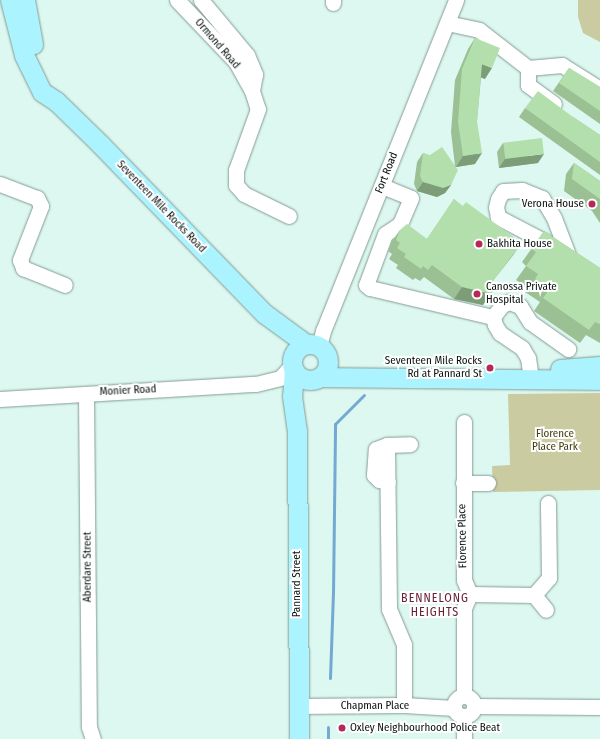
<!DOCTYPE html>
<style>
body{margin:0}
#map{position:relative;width:600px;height:739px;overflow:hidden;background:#ddf8f0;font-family:"Fira Sans Condensed",sans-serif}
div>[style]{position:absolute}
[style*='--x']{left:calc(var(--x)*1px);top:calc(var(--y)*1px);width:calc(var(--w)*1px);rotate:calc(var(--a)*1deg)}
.green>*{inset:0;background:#cbcba1}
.stream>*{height:3px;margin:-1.5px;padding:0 1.5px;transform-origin:1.5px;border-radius:1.5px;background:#73a9d2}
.roads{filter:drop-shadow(0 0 1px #839c95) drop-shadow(0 0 1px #839c95)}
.minor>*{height:15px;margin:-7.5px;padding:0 7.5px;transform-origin:7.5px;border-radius:7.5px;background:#fff}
.minor>.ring{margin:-7.5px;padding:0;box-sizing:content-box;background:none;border:15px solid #fff;border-radius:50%}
.major>*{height:19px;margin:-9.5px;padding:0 9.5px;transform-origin:9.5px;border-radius:9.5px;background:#aaf3ff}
.major>.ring{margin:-9.5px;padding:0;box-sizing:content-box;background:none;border:19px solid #aaf3ff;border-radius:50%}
.wall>*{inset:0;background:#9ac094}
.shaded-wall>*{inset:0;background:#7d9c78}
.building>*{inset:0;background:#b3dfac;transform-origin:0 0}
.dots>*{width:11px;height:11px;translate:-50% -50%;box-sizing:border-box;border:2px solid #fff;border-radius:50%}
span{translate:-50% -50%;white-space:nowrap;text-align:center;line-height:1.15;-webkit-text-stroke:4px #fff;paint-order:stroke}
.street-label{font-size:11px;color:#07100e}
.poi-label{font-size:11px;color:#07100e}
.right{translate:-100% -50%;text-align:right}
.left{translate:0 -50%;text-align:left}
.park-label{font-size:11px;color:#403e0c}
.neighbourhood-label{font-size:12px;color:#672236;letter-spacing:1px}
</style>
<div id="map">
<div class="green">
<i style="clip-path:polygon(578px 0,600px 0,600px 42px,583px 33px,578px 17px)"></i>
<i style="clip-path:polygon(600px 393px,600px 490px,493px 492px,492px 466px,510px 465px,508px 394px)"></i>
</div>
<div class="stream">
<i style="--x:330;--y:678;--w:84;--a:-88"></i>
<i style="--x:333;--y:594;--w:170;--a:-89.3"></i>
<i style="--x:335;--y:424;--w:41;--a:-45"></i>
<i style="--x:328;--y:727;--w:12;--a:90"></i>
</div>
<div class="roads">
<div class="minor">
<i style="--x:177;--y:0;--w:86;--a:46.4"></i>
<i style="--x:236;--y:62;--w:33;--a:61"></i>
<i style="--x:252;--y:91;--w:19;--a:72"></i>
<i style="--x:258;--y:109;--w:65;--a:109.8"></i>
<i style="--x:236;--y:170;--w:15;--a:90"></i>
<i style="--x:236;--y:185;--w:12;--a:48"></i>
<i style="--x:244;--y:194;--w:50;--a:26.1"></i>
<i style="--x:201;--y:0;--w:72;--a:50.1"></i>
<i style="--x:247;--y:55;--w:21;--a:67"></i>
<i style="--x:255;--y:74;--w:17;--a:100"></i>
<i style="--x:333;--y:0;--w:3;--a:90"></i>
<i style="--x:447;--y:23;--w:33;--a:12"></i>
<i style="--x:479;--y:30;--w:62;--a:37.8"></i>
<i style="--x:528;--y:68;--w:34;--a:-5"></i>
<i style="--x:562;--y:65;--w:45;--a:32.3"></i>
<i style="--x:528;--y:68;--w:17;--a:90"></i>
<i style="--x:528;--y:85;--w:32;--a:36"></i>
<i style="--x:0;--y:184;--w:40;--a:21"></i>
<i style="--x:37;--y:198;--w:9;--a:63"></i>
<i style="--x:41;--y:206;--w:58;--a:111.3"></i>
<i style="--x:20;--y:260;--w:9;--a:69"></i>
<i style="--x:23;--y:268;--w:45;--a:22"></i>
<i style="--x:382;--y:186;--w:31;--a:22"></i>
<i style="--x:411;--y:198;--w:28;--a:113"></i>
<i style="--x:400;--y:224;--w:18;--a:146"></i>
<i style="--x:385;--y:234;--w:54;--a:110.4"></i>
<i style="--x:366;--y:285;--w:5;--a:37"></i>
<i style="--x:370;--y:288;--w:126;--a:13.3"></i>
<i style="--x:557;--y:248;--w:67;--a:-152.3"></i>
<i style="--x:498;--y:217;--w:10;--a:-101"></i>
<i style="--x:496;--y:207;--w:8;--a:-76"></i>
<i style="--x:498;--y:199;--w:9;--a:-58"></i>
<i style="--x:503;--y:191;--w:19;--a:-3"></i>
<i style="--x:522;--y:190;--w:22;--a:22"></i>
<i style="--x:542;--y:198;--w:23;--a:59"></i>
<i style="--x:554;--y:218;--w:40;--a:69"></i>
<i style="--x:319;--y:346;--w:16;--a:-75"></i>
<i style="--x:323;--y:331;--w:357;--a:-68.1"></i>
<i style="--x:530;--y:372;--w:14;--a:-98"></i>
<i style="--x:528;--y:358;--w:12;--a:-121"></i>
<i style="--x:522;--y:348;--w:27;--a:-146"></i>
<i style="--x:500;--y:333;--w:9;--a:-122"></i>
<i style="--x:495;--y:325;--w:8;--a:-104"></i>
<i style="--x:493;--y:317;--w:15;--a:-53"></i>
<i style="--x:502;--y:305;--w:8;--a:-23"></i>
<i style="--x:509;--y:302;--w:12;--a:20"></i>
<i style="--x:520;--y:306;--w:19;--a:58"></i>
<i style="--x:530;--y:322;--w:47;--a:35.4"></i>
<i style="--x:86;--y:394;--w:333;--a:89.5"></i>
<i style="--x:89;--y:727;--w:13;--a:72"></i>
<i style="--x:0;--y:399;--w:256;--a:-3.4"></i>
<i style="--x:256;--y:384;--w:25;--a:-14"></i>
<i style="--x:280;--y:378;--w:18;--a:-47"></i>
<i style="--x:464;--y:422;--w:158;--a:90"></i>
<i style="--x:464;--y:580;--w:15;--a:67"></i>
<i style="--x:470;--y:594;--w:15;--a:113"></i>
<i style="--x:464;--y:608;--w:87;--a:90"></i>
<i style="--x:387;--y:445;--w:164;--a:89.3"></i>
<i style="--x:389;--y:609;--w:39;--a:67"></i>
<i style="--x:404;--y:645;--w:60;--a:90"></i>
<i style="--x:388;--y:482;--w:9;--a:-167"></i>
<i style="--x:379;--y:480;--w:7;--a:-135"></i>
<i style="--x:374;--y:475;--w:26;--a:-86"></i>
<i style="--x:376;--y:449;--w:12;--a:-20"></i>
<i style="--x:387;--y:445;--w:23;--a:-2"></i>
<i style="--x:463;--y:483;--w:25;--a:0"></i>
<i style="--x:470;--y:594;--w:64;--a:0.9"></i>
<i style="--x:534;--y:595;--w:19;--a:51"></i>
<i style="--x:534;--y:595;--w:23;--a:-49"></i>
<i style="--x:549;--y:578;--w:75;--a:-90.8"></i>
<i class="ring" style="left:454px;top:696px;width:5px;height:5px"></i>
<i style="--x:297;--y:706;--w:107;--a:-0.5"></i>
<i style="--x:404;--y:705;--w:50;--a:3.4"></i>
<i style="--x:474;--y:706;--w:126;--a:0.5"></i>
<i style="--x:464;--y:739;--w:23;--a:-90"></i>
</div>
<div class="major">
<i style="--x:10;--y:0;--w:57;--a:75.7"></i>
<i style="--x:24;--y:55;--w:41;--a:64.1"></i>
<i style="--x:42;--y:92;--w:17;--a:33"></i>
<i style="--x:56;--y:101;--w:62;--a:44.3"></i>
<i style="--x:100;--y:144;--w:237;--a:45.9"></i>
<i style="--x:265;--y:314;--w:51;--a:36.2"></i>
<i style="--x:25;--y:0;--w:45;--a:79.7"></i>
<i class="ring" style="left:292px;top:344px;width:17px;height:17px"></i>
<i style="--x:560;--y:369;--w:40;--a:-4.3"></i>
<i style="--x:294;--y:370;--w:26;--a:94"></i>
<i style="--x:292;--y:396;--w:34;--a:82"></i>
<i style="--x:297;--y:430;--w:309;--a:89.6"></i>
<i style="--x:321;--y:377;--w:279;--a:0.6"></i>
</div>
</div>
<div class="wall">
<i style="clip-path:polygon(475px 38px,485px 79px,481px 77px,477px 121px,475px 164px,456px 167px,451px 185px,445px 193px,437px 197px,417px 191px,414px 184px,417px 162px,423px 153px,455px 166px,451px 132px,455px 80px,468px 49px)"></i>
<i style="clip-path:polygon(569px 68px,600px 87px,600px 124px,553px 91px)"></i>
<i style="clip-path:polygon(525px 108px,573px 117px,600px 135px,600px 175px,519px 117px)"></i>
<i style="clip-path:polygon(503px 143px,538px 163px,499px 168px,497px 152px)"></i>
<i style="clip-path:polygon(574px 163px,600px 181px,600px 223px,592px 211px,564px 191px,566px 174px)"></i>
<i style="clip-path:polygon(454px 199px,514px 254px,492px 282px,483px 305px,454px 299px,424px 277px,420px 281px,415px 278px,413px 280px,396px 268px,398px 265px,389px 259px,392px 254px,388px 251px,392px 241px,400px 230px,427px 239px)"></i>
<i style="clip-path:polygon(544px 231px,600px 268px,600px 343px,586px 335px,580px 343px,534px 311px,540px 302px,525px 292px,528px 288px,516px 280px,526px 266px,522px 262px)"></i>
</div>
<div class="shaded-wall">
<i style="clip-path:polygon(482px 64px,492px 68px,485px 79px,474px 75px)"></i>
<i style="clip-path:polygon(482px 153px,475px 164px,456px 167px,463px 156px)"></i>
<i style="clip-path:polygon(544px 154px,538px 163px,499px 168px,505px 159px)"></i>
<i style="clip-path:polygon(423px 182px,451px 185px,445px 193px,437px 197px,417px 191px)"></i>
<i style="clip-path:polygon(522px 243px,514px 254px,484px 292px,497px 285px,483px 305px,454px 299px,462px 287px,492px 282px)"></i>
</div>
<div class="building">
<i style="clip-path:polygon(475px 38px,500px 48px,492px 68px,482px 64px,477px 121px,482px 153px,463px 156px,458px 122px,462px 69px)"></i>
<i style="clip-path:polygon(569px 68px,600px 87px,600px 111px,559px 83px)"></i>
<i style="clip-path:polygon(538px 91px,573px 117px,600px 135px,600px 162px,525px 108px)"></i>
<i style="left:542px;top:138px;width:16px;height:39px;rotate:83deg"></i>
<i style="clip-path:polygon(442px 147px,458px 170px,451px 185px,443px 188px,423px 182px,420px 176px,423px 153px,430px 155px)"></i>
<i style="clip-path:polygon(574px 163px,600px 181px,600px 199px,572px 179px)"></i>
<i style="clip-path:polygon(454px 199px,463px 206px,466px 202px,522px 243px,492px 282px,497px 285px,491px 294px,462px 287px,432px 265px,428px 270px,423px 266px,421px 269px,404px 257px,406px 254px,397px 248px,400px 243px,396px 240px,400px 230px,407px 224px,427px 239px)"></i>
<i style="clip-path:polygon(544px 231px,600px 268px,600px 324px,595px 322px,589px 330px,543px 298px,550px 289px,535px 279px,538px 274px,526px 266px,536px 252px,531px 249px)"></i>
</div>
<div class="dots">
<i style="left:592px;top:204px;background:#b72858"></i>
<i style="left:479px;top:244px;background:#b72858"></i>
<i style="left:477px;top:294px;background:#b72858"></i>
<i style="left:490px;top:368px;background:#b72858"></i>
<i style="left:342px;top:728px;background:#b72858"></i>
</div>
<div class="street-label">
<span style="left:217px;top:44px;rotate:49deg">Ormond Road</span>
<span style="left:387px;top:173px;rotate:-68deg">Fort Road</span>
<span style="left:161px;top:207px;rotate:46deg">Seventeen Mile Rocks Road</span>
<span style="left:128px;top:391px;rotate:-3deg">Monier Road</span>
<span style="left:463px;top:536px;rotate:-91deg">Florence Place</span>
<span style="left:88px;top:567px;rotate:-90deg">Aberdare Street</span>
<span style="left:297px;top:584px;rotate:-90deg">Pannard Street</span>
<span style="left:375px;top:706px">Chapman Place</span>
</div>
<div class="poi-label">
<span class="right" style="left:584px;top:204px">Verona House</span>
<span class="left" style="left:487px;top:244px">Bakhita House</span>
<span class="left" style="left:486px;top:294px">Canossa Private<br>Hospital</span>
<span class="right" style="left:482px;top:368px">Seventeen Mile Rocks<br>Rd at Pannard St</span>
<span class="left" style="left:350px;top:728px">Oxley Neighbourhood Police Beat</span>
</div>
<div class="park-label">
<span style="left:555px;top:441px">Florence<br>Place Park</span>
</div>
<div class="neighbourhood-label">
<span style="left:435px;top:606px">BENNELONG<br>HEIGHTS</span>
</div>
</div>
